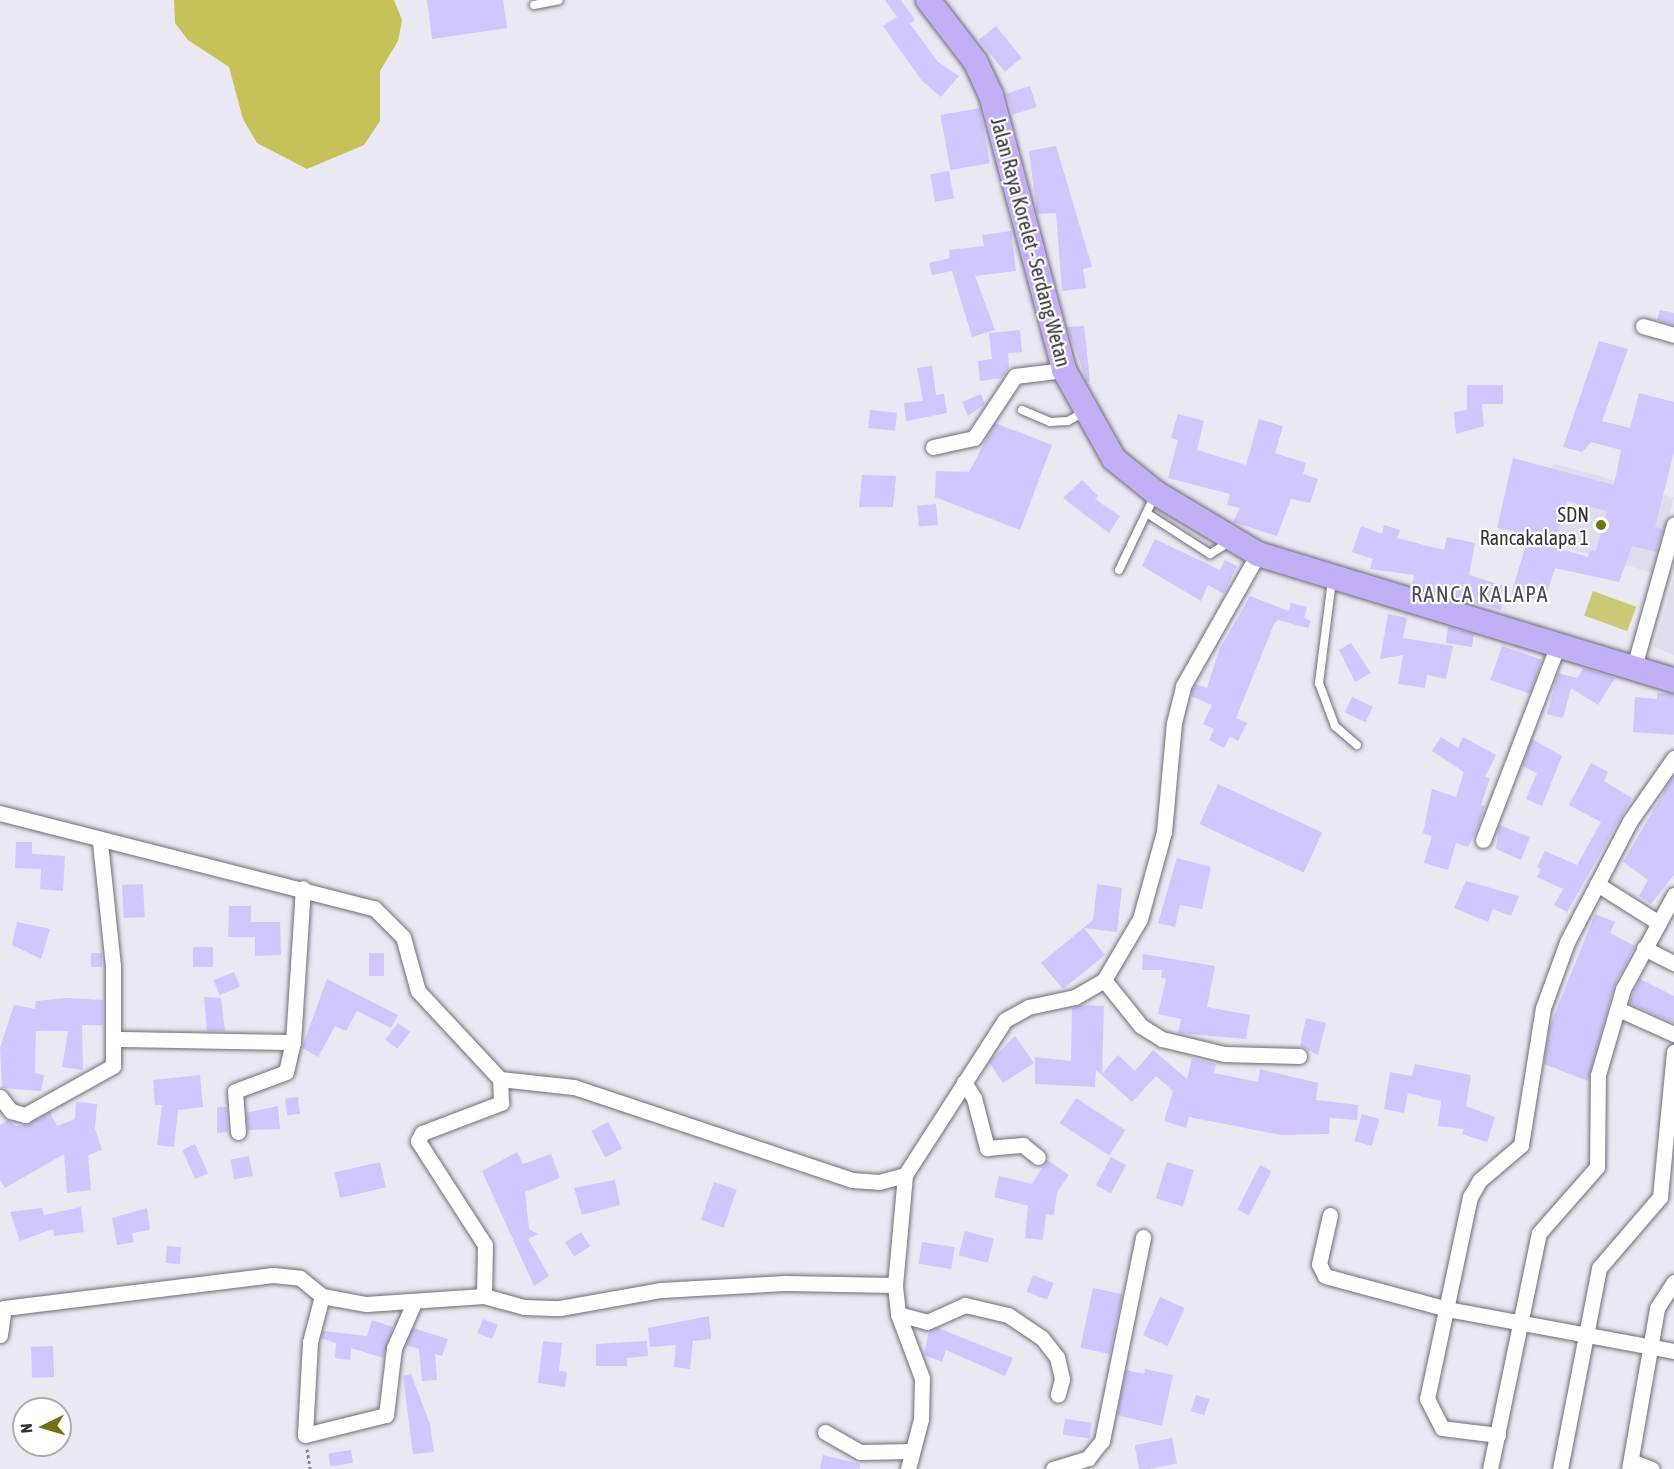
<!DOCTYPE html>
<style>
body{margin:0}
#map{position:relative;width:1674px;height:1469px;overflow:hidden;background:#eae8f3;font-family:"Asap Condensed",sans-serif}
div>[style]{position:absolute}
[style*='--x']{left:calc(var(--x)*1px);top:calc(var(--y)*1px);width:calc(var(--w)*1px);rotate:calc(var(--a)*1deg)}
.built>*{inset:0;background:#dfdcee;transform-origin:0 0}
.green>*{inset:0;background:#ccc976;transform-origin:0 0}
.water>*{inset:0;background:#c6c259}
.building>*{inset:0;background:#d1c6fd;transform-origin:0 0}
.path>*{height:3px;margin-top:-1.5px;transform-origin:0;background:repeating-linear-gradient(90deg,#87858d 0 3px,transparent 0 6px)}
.roads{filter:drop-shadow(0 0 2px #6f6d77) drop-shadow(0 0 2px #6f6d77)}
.lane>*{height:8px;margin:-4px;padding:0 4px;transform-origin:4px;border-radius:4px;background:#fff}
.street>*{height:15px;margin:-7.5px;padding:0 7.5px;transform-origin:7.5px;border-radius:7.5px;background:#fff}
.primary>*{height:24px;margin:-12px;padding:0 12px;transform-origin:12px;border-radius:12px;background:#c2aff5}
.dots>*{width:16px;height:16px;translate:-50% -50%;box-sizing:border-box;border:3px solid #fff;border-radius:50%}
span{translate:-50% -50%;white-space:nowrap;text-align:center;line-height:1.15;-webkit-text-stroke:4.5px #fff;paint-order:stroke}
.street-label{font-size:20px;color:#323136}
.poi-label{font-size:20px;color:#323136}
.right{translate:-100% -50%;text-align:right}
.quarter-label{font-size:22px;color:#4d4c55;letter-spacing:1.5px}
.north{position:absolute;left:12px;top:1397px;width:60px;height:60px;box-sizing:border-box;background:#fff;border:2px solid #adadaf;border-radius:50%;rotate:265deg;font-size:16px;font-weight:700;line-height:24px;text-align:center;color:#323136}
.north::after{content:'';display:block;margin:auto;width:21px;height:27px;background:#747011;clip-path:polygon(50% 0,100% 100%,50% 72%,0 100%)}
</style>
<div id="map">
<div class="built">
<i style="left:1553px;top:463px;width:126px;height:78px;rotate:16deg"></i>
<i style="clip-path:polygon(1674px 578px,1674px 655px,1654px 647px)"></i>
</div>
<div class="green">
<i style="left:1593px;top:591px;width:46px;height:26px;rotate:20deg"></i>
</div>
<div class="water">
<i style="clip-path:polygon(174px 0,394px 0,402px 20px,398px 41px,380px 71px,380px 121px,364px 145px,307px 169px,257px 143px,243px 119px,229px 67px,188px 40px,175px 23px)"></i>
</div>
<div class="building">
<i style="clip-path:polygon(427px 0,503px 0,507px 28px,432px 39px)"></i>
<i style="clip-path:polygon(885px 0,901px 0,915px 20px,910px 24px,938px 62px,959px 76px,941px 97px,922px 81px,883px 26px,897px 17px)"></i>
<i style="left:996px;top:26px;width:41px;height:22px;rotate:51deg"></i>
<i style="left:1030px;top:86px;width:22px;height:25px;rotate:72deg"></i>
<i style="left:980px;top:108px;width:56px;height:40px;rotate:80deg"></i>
<i style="clip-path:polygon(1056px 146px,1092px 267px,1083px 269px,1086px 288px,1062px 291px,1056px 213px,1037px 214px,1029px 151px)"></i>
<i style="left:949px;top:171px;width:28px;height:19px;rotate:80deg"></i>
<i style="clip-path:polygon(1011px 231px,1016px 271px,975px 276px,995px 330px,972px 337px,952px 271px,932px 275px,929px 263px,950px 258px,949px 250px,984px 246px,982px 235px)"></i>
<i style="clip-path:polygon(1660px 310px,1674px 313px,1674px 325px,1657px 320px)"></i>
<i style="clip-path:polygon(1084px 326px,1090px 381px,1087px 382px,1067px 327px)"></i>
<i style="clip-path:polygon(1020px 330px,1022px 352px,1008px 353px,1009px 368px,1002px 378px,980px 381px,978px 361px,992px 359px,989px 333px)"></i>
<i style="clip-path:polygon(evenodd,1599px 341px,1628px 349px,1602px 421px,1630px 428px,1639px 393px,1674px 402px,1674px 452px,1655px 527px,1663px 529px,1656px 552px,1632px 546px,1619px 582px,1555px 568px,1545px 600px,1511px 595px,1529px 535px,1497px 528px,1513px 458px,1614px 485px,1621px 450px,1591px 442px,1582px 452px,1563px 447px,1599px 341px,1567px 501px,1607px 511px,1596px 551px,1590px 550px,1588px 557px,1553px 547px,1567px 501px)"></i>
<i style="clip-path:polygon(932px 366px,936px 395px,944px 394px,947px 413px,906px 421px,904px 403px,923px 401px,917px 368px)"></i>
<i style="clip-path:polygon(1467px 385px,1503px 385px,1503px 404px,1482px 404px,1484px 426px,1456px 434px,1454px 412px,1467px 410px)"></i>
<i style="clip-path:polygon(981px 394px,985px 404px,968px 416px,962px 402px)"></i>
<i style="left:870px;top:410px;width:27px;height:18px;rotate:6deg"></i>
<i style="clip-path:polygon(1178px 414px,1204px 421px,1197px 450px,1246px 465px,1259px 419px,1283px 426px,1275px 453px,1306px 463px,1303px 474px,1318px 479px,1310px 503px,1291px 499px,1277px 536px,1233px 522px,1240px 508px,1227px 505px,1230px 494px,1168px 478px,1178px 440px,1171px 438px)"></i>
<i style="clip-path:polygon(995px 423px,1052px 445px,1020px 530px,935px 497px,936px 471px,969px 472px)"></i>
<i style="clip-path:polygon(862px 475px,896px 476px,893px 507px,859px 507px)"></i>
<i style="clip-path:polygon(1082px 480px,1098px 496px,1095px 499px,1120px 516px,1109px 533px,1063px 498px)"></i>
<i style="left:936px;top:504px;width:21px;height:19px;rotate:85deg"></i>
<i style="clip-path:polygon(1384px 525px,1400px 530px,1397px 538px,1444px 550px,1447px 537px,1475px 543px,1469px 575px,1507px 587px,1501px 610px,1412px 586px,1414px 575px,1370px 569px,1373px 559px,1352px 552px,1361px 526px,1382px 534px)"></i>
<i style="clip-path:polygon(1155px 539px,1220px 570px,1225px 560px,1237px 566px,1224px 594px,1208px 585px,1201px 601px,1142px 566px)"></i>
<i style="clip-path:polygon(1250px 596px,1289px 611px,1291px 603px,1307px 607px,1304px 618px,1311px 621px,1308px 628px,1278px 620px,1274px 624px,1236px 718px,1247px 723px,1238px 741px,1230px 736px,1224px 748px,1209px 740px,1214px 729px,1203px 724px,1212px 705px,1191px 696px,1195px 684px,1207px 688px,1219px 650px)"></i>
<i style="clip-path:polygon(1388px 614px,1407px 618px,1403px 638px,1453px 646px,1446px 679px,1427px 675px,1425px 688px,1398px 684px,1403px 655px,1380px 659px)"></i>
<i style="clip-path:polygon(1448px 627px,1474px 634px,1472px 647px,1446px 643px)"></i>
<i style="clip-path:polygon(1351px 643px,1371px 673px,1355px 682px,1339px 650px)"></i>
<i style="left:1502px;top:646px;width:42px;height:36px;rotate:19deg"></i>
<i style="clip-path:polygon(1584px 668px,1615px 678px,1598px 705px,1571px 688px,1563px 718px,1547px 714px,1558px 673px,1577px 678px)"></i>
<i style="clip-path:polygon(1657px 693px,1674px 694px,1674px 735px,1633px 732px,1635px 697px,1657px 699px)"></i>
<i style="left:1352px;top:697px;width:23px;height:17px;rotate:25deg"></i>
<i style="clip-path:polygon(1441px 737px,1458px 748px,1463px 737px,1496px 755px,1485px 777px,1490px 778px,1481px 805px,1485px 806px,1477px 829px,1468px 847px,1456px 843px,1448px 870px,1424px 863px,1432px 836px,1423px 833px,1432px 789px,1456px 797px,1464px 772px,1432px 751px)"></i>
<i style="clip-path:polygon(1532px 739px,1562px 756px,1542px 806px,1526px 799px,1537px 773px,1522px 766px)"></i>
<i style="clip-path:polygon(1591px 763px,1608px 772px,1604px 781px,1632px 798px,1567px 912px,1554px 905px,1563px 889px,1537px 877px,1541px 869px,1537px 867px,1545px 851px,1577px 865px,1601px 822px,1569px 805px)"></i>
<i style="clip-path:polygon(1674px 775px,1674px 875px,1651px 904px,1639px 896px,1648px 880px,1623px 862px)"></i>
<i style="left:1218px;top:784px;width:115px;height:44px;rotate:25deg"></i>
<i style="clip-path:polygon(1499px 825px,1530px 837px,1521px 860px,1496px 849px)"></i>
<i style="clip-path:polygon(16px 842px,32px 842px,32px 854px,65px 856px,63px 891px,40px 889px,41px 869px,15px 868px)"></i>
<i style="clip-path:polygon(1177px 858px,1211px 867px,1202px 909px,1180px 905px,1175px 927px,1158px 923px)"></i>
<i style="clip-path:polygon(1466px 881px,1519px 896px,1511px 916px,1493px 909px,1488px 922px,1454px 908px)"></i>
<i style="left:143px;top:884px;width:33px;height:21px;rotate:87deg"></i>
<i style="clip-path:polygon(1097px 884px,1122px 888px,1117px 932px,1084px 928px,1105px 955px,1063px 989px,1041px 963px,1093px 920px)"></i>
<i style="clip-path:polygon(229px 906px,251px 906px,251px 922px,280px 922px,281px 955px,255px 956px,255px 937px,228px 937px)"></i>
<i style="clip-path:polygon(1595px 914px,1615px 922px,1610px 933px,1635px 946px,1614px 986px,1588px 1081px,1544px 1064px,1550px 1026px)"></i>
<i style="clip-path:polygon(17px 922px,50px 929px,41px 959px,12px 945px)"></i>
<i style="left:193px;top:947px;width:20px;height:20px"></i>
<i style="left:91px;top:953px;width:11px;height:14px"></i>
<i style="left:369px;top:953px;width:15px;height:23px"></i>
<i style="clip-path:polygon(1143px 954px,1215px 966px,1207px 1007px,1250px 1015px,1246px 1039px,1178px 1033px,1181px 1019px,1158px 1014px,1166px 979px,1161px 977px,1162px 970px,1142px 970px)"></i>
<i style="left:234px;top:972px;width:16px;height:22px;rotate:68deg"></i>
<i style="clip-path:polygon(327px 979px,398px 1015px,391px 1028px,357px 1011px,346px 1031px,335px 1026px,318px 1057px,302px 1048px)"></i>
<i style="clip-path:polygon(1640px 979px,1674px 996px,1674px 1023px,1629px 1003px)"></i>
<i style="clip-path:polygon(204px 997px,221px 998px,225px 1031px,207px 1031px)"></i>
<i style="clip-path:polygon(66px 998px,103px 1000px,103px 1025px,82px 1025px,83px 1070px,62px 1067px,68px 1031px,36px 1031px,35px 1073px,44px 1075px,41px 1091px,2px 1088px,0 1048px,14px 1005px,35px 1009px,36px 1001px)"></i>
<i style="clip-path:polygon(1081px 1005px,1104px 1006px,1102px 1074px,1118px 1055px,1135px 1071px,1153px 1050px,1187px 1079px,1192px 1058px,1216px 1064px,1214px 1073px,1258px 1082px,1260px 1069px,1318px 1083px,1316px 1100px,1358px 1105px,1357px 1120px,1330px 1118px,1329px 1134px,1281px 1135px,1189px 1117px,1186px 1128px,1164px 1121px,1173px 1091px,1156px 1076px,1132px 1102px,1096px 1070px,1095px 1087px,1035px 1084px,1035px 1057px,1071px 1061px,1072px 1008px)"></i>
<i style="clip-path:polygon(1306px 1018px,1326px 1023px,1318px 1055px,1300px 1046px)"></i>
<i style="left:398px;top:1023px;width:15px;height:21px;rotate:37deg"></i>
<i style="clip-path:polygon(1015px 1036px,1034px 1063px,1003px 1083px,989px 1062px)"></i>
<i style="clip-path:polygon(1415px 1064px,1471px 1075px,1466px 1106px,1495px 1117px,1487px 1142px,1462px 1134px,1464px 1129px,1438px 1126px,1441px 1101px,1408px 1093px,1404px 1113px,1384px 1109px,1390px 1072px,1412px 1076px)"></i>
<i style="clip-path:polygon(200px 1075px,203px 1107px,178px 1110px,174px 1147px,157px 1145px,162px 1105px,155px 1105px,153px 1080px)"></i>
<i style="left:298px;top:1097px;width:17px;height:13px;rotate:83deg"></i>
<i style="left:1076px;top:1098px;width:59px;height:30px;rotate:33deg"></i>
<i style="clip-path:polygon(76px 1102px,97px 1104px,95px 1128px,102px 1150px,88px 1155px,91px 1190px,67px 1193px,64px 1154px,5px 1188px,0 1180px,0 1125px,8px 1120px,16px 1126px,27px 1125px,50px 1112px,57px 1126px,75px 1119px)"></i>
<i style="clip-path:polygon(278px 1106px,280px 1129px,248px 1130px,246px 1113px)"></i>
<i style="clip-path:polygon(217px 1107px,226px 1107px,228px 1132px,217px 1133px)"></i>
<i style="left:1362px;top:1114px;width:18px;height:28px;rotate:16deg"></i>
<i style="left:608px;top:1122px;width:30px;height:19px;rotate:62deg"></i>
<i style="left:195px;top:1144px;width:32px;height:14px;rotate:66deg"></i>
<i style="clip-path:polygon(517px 1152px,523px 1164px,551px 1154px,560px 1178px,525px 1192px,529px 1229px,538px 1234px,528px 1239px,549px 1276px,534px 1286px,482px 1171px)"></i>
<i style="left:249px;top:1156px;width:20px;height:19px;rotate:79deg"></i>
<i style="left:1111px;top:1157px;width:17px;height:32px;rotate:28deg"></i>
<i style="clip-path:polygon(1047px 1160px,1069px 1175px,1057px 1192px,1054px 1215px,1046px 1214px,1043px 1240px,1025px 1238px,1028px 1206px,994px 1197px,999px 1176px,1032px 1184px)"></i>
<i style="left:380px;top:1162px;width:26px;height:47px;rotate:77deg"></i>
<i style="left:1167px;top:1162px;width:28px;height:38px;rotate:17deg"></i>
<i style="left:1260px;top:1165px;width:13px;height:50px;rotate:27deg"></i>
<i style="clip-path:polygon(615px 1180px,620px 1205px,582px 1215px,574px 1188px)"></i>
<i style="left:714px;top:1182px;width:24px;height:40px;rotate:19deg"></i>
<i style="clip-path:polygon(81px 1207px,84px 1232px,54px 1236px,53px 1229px,20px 1241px,10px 1212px,42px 1208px,44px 1215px)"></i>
<i style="clip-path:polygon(147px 1208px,150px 1230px,132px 1233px,134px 1242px,117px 1245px,112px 1218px)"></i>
<i style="left:965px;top:1231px;width:30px;height:25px;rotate:15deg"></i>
<i style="left:581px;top:1232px;width:17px;height:19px;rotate:57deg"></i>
<i style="left:922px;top:1242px;width:33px;height:22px;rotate:9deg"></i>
<i style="left:167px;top:1246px;width:14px;height:17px;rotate:4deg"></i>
<i style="left:1033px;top:1275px;width:22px;height:18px;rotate:21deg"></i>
<i style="left:1093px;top:1288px;width:30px;height:61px;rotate:12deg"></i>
<i style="left:1160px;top:1297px;width:27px;height:42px;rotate:24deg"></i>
<i style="clip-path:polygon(709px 1316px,711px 1339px,693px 1341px,690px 1369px,674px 1367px,676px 1345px,650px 1347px,648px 1328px)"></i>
<i style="left:483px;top:1319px;width:16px;height:15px;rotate:22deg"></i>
<i style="clip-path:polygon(372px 1320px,393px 1327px,383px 1358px,351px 1348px,350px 1360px,335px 1358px,336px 1343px,321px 1338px,323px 1331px,367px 1336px)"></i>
<i style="clip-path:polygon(413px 1328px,448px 1339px,442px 1356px,435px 1354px,437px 1380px,422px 1381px,419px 1349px,406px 1345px)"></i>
<i style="clip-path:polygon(938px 1328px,1013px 1358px,1005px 1376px,946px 1350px,942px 1362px,924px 1355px,929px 1331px)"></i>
<i style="clip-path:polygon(543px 1341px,562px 1343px,559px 1371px,567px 1372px,565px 1387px,538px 1383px)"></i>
<i style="clip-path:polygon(647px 1341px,648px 1356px,627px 1358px,627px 1366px,596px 1366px,596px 1344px)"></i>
<i style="left:53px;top:1346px;width:31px;height:22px;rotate:88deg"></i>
<i style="clip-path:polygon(1145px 1369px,1173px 1375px,1162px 1426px,1117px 1415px,1126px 1370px,1144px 1374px)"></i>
<i style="clip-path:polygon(411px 1374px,430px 1424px,434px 1452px,413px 1454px,403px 1376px)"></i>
<i style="left:1196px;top:1395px;width:14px;height:17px;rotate:17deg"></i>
<i style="left:1065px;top:1419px;width:27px;height:16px;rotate:8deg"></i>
<i style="left:1172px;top:1438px;width:26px;height:38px;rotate:79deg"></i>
<i style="left:351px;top:1450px;width:13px;height:23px;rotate:81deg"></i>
<i style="clip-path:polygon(823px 1455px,860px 1464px,860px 1469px,820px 1469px)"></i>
</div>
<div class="path">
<i style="--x:307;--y:1449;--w:20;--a:81"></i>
</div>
<div class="roads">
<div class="lane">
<i style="--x:534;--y:5;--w:25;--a:-11"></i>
<i style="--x:1022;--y:410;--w:30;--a:23"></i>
<i style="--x:1050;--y:422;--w:18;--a:-3"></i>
<i style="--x:1068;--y:421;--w:18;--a:-29"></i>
<i style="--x:1148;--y:514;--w:74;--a:32.8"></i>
<i style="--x:1210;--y:554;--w:25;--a:-32"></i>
<i style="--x:1119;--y:570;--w:83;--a:-64.4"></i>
<i style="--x:1332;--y:580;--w:104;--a:97.2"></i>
<i style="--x:1319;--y:683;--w:46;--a:69.6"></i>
<i style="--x:1335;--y:726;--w:29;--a:41"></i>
</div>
<div class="street">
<i style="--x:1643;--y:326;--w:32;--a:16"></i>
<i style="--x:933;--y:447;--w:42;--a:-12.4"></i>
<i style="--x:974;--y:438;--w:74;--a:-56.5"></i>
<i style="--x:1015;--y:376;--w:49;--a:-7"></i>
<i style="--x:1634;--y:667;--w:148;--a:-74.3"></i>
<i style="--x:0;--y:813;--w:386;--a:14.3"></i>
<i style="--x:374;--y:908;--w:41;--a:45"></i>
<i style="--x:403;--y:937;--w:56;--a:74.5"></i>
<i style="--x:418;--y:991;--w:120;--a:47"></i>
<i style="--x:500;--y:1079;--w:74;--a:6.2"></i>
<i style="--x:574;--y:1087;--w:293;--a:18.5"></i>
<i style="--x:852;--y:1180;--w:27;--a:4"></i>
<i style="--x:879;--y:1182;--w:27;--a:-15"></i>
<i style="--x:1483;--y:840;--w:209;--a:-69"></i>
<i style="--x:1597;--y:884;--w:73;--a:32.2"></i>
<i style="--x:1644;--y:948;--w:34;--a:27"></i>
<i style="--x:1104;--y:980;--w:59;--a:51.2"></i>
<i style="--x:1141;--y:1026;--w:25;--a:32"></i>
<i style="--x:1162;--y:1039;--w:64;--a:13.6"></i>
<i style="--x:1224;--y:1054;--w:75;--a:1.5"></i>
<i style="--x:1618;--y:1009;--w:61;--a:24.1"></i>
<i style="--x:116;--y:1039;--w:177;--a:1"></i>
<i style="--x:293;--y:1042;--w:154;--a:-86.3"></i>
<i style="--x:964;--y:1082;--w:19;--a:58"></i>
<i style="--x:974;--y:1098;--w:52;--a:75.4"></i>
<i style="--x:987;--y:1148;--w:36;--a:-5"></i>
<i style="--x:1023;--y:1145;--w:19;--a:39"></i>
<i style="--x:0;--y:1097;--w:18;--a:52"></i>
<i style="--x:11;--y:1111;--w:15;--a:16"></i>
<i style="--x:25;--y:1115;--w:101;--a:-29.1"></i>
<i style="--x:113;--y:1066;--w:100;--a:-90"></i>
<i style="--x:113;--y:966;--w:125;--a:-96"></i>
<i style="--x:238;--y:1132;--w:41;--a:-94.2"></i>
<i style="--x:235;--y:1091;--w:54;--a:-20.4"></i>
<i style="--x:286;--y:1072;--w:31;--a:-77"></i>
<i style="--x:1330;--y:1215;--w:50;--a:102.7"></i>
<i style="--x:1319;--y:1264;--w:13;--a:63"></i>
<i style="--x:1325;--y:1276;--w:126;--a:15.1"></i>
<i style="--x:1447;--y:1309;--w:231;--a:10.5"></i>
<i style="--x:322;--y:1296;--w:48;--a:104.6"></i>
<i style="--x:310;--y:1342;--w:93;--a:93.1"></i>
<i style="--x:305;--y:1435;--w:83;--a:-13.9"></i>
<i style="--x:386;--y:1415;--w:67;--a:-83.2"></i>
<i style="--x:394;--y:1348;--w:47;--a:-66.2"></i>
<i style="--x:484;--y:1296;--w:51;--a:-88.9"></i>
<i style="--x:485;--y:1245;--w:124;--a:-122.8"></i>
<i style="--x:418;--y:1141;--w:9;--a:-63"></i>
<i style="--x:422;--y:1133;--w:85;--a:-20.8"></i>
<i style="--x:501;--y:1103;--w:24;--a:-92"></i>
<i style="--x:898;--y:1314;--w:30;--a:15"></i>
<i style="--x:927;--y:1322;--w:42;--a:-24.1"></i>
<i style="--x:965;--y:1305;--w:44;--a:13.1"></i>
<i style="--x:1008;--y:1315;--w:41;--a:34.1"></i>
<i style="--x:1042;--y:1338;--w:24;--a:52"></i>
<i style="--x:1057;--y:1357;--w:23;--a:77"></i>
<i style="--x:1062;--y:1379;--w:16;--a:105"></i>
<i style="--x:0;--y:1335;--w:27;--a:-82"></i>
<i style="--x:4;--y:1308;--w:271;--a:-7"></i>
<i style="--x:273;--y:1275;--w:27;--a:6"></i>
<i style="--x:300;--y:1278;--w:28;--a:39"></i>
<i style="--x:322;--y:1296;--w:45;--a:10.3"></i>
<i style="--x:366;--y:1304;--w:118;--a:-3.9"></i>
<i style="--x:484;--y:1296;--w:41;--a:15.4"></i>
<i style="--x:524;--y:1307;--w:36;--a:2"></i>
<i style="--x:560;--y:1308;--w:103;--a:-10.1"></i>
<i style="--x:661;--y:1290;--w:124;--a:-3.2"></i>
<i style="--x:785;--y:1283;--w:110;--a:1"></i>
<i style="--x:825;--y:1432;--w:40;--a:29.7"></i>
<i style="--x:860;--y:1452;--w:52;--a:-1.1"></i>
<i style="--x:1498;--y:1435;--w:56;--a:-172.9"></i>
<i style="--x:1442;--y:1428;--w:33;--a:-117"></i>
<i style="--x:1427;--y:1399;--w:207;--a:-78"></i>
<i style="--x:1470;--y:1197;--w:20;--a:-60"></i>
<i style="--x:1480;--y:1180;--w:54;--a:-40.5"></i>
<i style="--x:1521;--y:1145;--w:139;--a:-80.9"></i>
<i style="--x:1543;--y:1008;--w:70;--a:-70"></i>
<i style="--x:1567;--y:942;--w:136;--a:-62.5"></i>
<i style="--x:1630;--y:821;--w:77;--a:-55.1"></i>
<i style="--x:1631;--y:1461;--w:22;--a:21"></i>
<i style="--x:908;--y:1469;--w:52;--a:-75.4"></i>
<i style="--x:921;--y:1419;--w:41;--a:-88.6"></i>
<i style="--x:922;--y:1378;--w:68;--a:-110.6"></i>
<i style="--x:898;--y:1314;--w:29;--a:-96"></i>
<i style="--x:895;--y:1285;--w:110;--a:-84.8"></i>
<i style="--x:905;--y:1175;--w:184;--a:-57.2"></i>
<i style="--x:1005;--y:1020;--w:26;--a:-29"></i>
<i style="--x:1028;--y:1007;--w:48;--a:-12"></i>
<i style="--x:1075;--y:997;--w:34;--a:-30"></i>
<i style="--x:1104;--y:980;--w:71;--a:-59.5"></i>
<i style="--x:1140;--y:919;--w:90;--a:-74.6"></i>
<i style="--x:1164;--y:832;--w:109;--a:-84.8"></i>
<i style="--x:1174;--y:723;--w:38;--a:-76"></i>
<i style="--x:1183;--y:686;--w:152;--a:-60.4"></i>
<i style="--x:1053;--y:1469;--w:37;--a:-17"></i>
<i style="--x:1088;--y:1458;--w:22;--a:-51"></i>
<i style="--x:1102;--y:1441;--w:208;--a:-78.6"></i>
<i style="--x:1490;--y:1469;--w:241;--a:-78.3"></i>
<i style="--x:1539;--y:1233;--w:88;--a:-48.7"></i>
<i style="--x:1597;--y:1167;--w:92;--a:-89.4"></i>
<i style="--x:1598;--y:1075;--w:90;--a:-73.8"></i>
<i style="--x:1623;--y:989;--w:107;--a:-61.5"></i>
<i style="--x:1560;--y:1469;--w:205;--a:-79"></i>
<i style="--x:1599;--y:1268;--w:94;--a:-49.3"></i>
<i style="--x:1660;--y:1197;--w:146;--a:-84.5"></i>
<i style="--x:1629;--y:1469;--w:163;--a:-80.1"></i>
<i style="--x:1657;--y:1308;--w:31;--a:-57"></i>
</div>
<div class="primary">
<i style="--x:928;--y:0;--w:77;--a:52.4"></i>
<i style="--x:975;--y:61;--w:38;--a:65"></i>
<i style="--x:991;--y:95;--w:285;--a:75.1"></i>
<i style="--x:1064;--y:370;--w:102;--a:60.7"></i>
<i style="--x:1114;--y:459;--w:54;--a:39"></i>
<i style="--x:1156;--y:493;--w:119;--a:30.9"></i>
<i style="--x:1258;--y:554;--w:435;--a:16.9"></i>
</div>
</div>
<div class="dots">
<i style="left:1601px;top:525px;background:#747011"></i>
</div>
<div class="street-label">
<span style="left:1031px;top:242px;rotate:75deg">Jalan Raya Korelet - Serdang Wetan</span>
</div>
<div class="poi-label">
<span class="right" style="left:1589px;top:526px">SDN<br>Rancakalapa 1</span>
</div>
<div class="quarter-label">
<span style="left:1480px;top:595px">RANCA KALAPA</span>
</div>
<div class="north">N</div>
</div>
